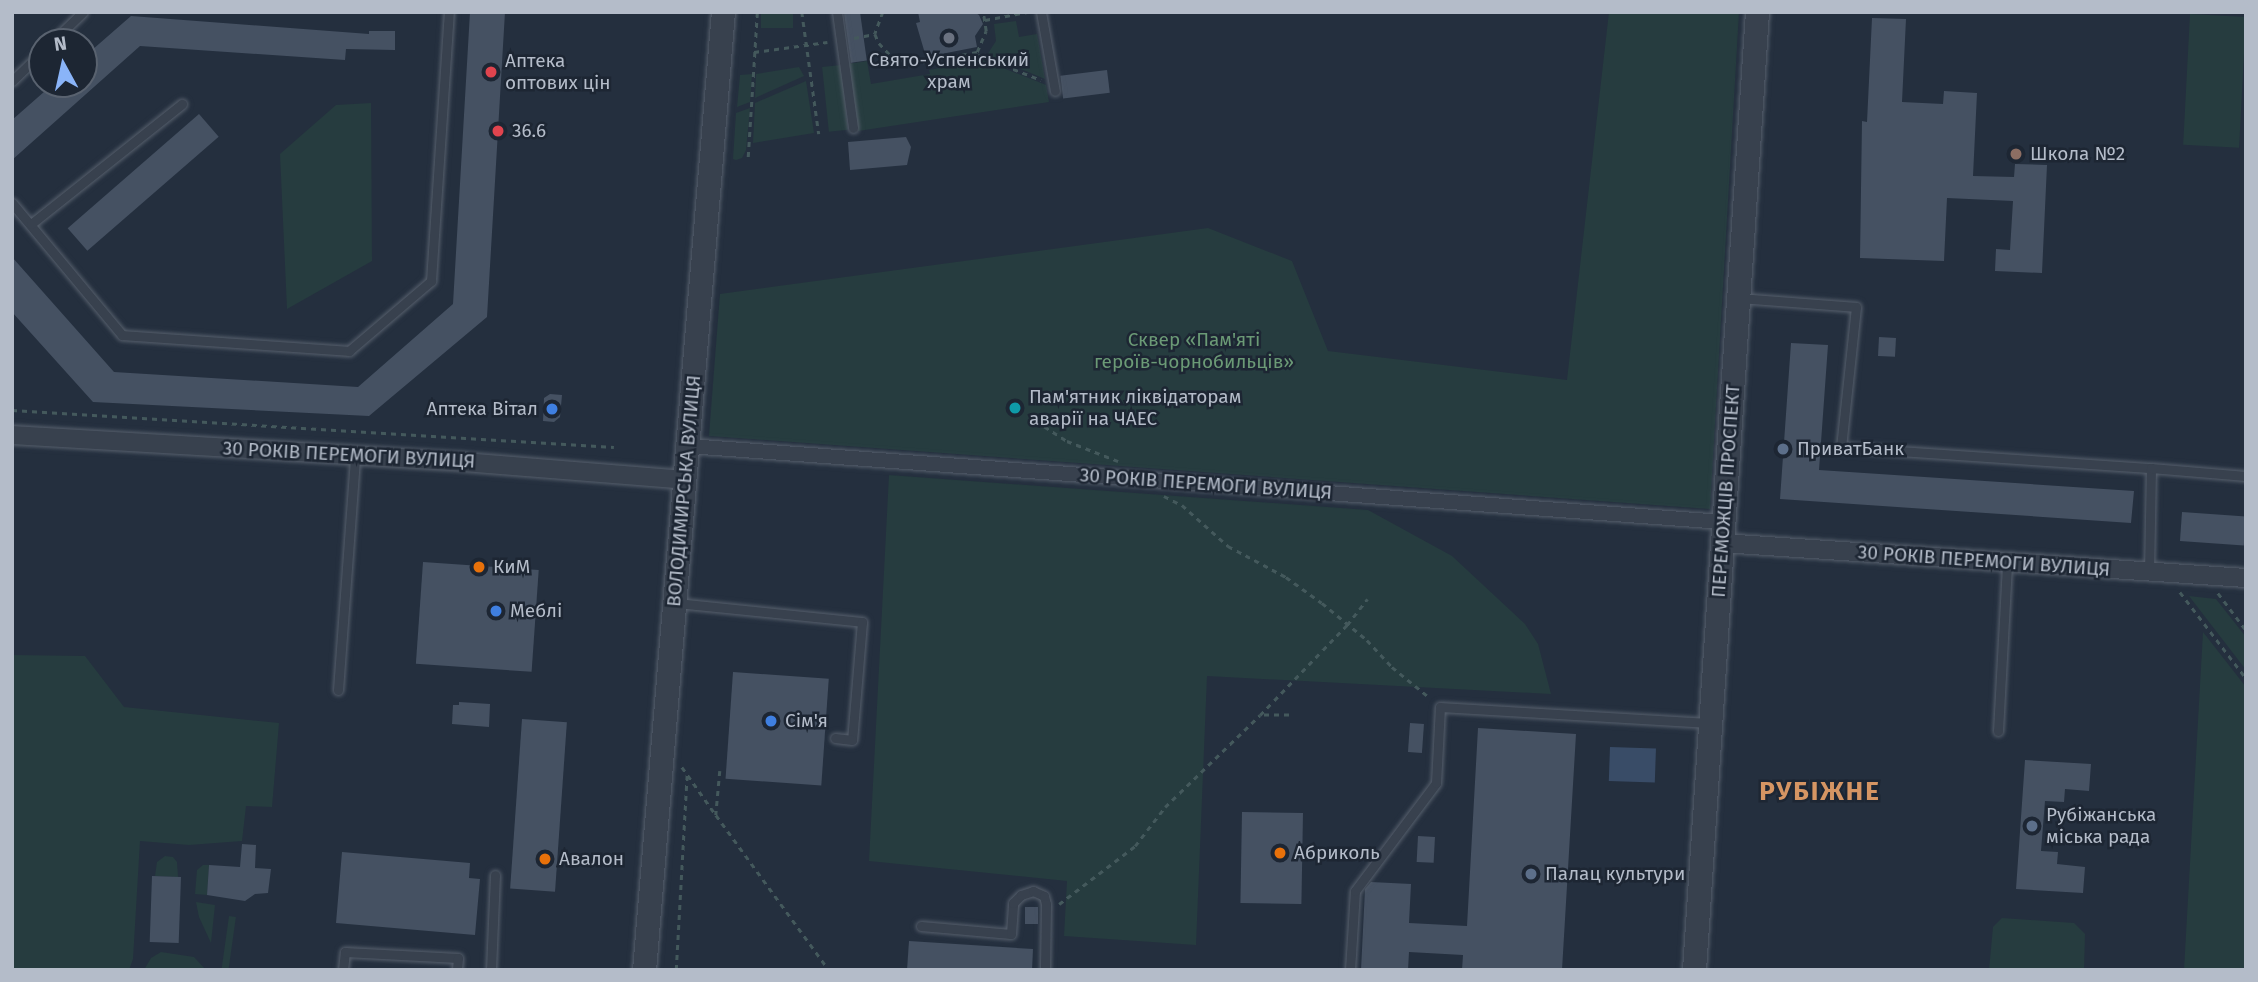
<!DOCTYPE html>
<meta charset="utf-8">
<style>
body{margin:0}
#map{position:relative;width:2258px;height:982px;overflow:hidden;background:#242f3e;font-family:"Fira Sans",sans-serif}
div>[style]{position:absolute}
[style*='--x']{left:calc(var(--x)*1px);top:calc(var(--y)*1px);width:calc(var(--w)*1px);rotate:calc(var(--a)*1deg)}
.green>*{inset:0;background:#263c3f;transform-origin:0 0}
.water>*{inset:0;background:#394c67;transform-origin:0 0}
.building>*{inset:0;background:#455162;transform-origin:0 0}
.path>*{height:2.5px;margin-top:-1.25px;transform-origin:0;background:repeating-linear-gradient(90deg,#44595c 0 5px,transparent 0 10px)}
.roads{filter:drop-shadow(0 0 2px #565f6c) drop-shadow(0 0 2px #565f6c)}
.service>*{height:9px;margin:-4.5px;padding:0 4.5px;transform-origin:4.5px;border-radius:4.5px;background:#38414e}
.pedestrian>*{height:14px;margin:-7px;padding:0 7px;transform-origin:7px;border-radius:7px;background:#38414e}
.minor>*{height:18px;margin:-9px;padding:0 9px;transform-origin:9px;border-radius:9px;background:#38414e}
.tertiary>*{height:23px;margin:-11.5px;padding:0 11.5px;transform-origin:11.5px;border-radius:11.5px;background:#38414e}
.dots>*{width:19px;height:19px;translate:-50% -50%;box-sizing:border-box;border:4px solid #1d2633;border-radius:50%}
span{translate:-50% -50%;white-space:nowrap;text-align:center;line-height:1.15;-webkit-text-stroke:5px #1d2633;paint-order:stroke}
.poi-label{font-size:19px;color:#b4bcc9}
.left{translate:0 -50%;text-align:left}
.right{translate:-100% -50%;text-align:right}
.park-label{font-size:19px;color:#6b9a76}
.street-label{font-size:19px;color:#b4bcc9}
.district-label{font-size:26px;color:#d59563;font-weight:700;letter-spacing:2px}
.frame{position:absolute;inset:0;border:14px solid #b4bcc9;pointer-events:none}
.north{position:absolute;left:28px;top:28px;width:70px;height:70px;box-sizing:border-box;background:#1d2633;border:2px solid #59626f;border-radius:50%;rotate:352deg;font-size:19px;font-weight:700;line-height:28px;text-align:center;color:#b4bcc9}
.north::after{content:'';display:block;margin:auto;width:24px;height:32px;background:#8ab4f8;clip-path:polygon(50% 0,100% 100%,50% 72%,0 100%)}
</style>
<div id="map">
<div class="green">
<i style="left:761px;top:12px;width:32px;height:16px"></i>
<i style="clip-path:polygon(1609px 12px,1739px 12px,1710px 509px,709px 436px,720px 294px,1208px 228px,1292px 261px,1328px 351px,1567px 380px)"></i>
<i style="left:2190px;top:14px;width:56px;height:131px;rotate:3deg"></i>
<i style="clip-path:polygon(1016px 21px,1019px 37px,1037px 34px,1045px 79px,987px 55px,996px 41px,994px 24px)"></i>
<i style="clip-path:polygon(983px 60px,1046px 85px,1049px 102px,858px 131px,848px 64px,867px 61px,871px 84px,930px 74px,929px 70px)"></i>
<i style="left:841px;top:65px;width:65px;height:19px;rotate:84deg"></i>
<i style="clip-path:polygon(799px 67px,804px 76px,755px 98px,756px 74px)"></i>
<i style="clip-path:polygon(752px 74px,750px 102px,737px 107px,740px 75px)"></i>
<i style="clip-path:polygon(806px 81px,814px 133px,753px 143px,755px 103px)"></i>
<i style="clip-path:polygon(371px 103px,372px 261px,287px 309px,280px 154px,336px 105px)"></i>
<i style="clip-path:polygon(750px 108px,746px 150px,742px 158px,736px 160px,733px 159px,736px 113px)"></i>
<i style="clip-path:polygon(889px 475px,1368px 510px,1452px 556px,1525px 624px,1538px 644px,1551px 694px,1207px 676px,1196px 945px,1064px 936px,1067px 881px,869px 861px)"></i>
<i style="clip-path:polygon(2189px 596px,2216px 599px,2246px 637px,2246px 670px)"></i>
<i style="clip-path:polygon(2203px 632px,2246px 687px,2246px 970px,2184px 970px)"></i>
<i style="clip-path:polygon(12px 655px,85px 656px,124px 707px,279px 723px,272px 807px,246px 806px,242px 841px,189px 845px,140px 841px,133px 959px,129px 970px,12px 970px)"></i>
<i style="clip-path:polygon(165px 856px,173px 857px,177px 862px,178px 877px,155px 876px,157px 862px)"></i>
<i style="clip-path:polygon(203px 865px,209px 865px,207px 895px,195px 894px,197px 870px)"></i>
<i style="clip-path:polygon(196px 902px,215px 905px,211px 943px,199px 917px)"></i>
<i style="left:229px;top:916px;width:7px;height:54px;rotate:8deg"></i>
<i style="clip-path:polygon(2002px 918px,2074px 923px,2085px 934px,2084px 970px,1989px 970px,1993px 927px)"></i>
<i style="clip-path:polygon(161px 952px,194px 957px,206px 970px,144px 970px,151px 958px)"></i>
</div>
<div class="water">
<i style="left:1610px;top:747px;width:46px;height:34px;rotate:2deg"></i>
</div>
<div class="building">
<i style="clip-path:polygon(470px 12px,505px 12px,487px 317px,369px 416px,93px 402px,12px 312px,12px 257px,114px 372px,358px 387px,453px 304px)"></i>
<i style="left:860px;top:12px;width:49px;height:16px;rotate:82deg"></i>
<i style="clip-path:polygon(918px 12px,974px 12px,979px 15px,983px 24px,975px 36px,977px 47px,926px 57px,916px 23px,920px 22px)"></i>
<i style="clip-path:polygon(131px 16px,369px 34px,369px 31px,395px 31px,395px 50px,346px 49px,345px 60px,140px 46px,12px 160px,12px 120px,53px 84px,84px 84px,84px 57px)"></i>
<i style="clip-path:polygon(1872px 18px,1906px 19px,1902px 102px,1943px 104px,1944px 91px,1977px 93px,1973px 176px,2014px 177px,2015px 164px,2047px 165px,2042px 273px,1995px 271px,1996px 249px,2010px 250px,2013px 201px,1947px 198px,1944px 261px,1860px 258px,1862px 121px,1867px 122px)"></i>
<i style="left:1107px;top:70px;width:23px;height:47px;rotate:83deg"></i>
<i style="left:199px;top:114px;width:30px;height:174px;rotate:49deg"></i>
<i style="clip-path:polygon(906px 137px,911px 147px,907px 165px,850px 170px,848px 142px)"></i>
<i style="left:1879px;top:337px;width:17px;height:19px;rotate:3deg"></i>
<i style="clip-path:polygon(1791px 343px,1828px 345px,1819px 470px,2134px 491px,2131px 523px,1780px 499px)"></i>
<i style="clip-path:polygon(550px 394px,562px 395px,560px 417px,554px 422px,543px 421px,544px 398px)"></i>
<i style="left:2182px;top:512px;width:64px;height:29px;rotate:4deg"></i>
<i style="left:423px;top:562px;width:116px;height:102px;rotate:4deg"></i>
<i style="left:733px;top:672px;width:96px;height:107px;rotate:4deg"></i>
<i style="clip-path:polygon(459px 702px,490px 704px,489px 727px,452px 724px,453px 705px,459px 705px)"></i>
<i style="left:522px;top:719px;width:45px;height:170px;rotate:4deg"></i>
<i style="left:1410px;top:723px;width:14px;height:29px;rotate:4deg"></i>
<i style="clip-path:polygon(1478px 728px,1576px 734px,1562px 970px,1462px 970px,1463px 955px,1409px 952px,1408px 970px,1361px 970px,1365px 889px,1371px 882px,1411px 884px,1409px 923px,1467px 926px)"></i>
<i style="clip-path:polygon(2025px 760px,2091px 764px,2089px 791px,2065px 789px,2064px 802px,2045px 801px,2041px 851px,2058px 852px,2057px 864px,2085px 867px,2083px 893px,2016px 889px)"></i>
<i style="left:1242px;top:812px;width:61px;height:91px;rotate:1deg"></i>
<i style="left:1418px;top:836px;width:17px;height:26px;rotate:3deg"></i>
<i style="clip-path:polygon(242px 844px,256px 845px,255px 868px,271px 869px,268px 893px,255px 894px,245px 901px,207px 895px,209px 865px,240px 867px)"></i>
<i style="clip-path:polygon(342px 852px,470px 863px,469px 878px,480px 879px,475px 935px,336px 923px)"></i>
<i style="left:152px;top:876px;width:29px;height:66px;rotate:2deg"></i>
<i style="left:1025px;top:907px;width:13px;height:17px"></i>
<i style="clip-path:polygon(909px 941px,1033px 949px,1032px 970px,907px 970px)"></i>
</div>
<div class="path">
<i style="--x:802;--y:12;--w:123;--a:82.1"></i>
<i style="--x:883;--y:12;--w:23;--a:110"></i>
<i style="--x:875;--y:34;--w:10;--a:66"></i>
<i style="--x:879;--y:43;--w:19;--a:47"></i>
<i style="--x:892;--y:57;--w:22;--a:18"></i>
<i style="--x:913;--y:64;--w:65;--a:-10.6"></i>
<i style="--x:977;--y:52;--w:23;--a:-67"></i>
<i style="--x:986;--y:31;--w:19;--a:-99"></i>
<i style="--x:985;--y:20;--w:43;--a:-10.8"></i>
<i style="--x:854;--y:38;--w:21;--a:-11"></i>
<i style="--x:754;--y:52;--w:74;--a:-7.8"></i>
<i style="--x:976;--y:54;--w:70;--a:21.8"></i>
<i style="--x:748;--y:157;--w:145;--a:-86.4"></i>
<i style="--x:12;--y:410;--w:603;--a:3.52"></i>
<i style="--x:1036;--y:421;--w:37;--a:33"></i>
<i style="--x:1067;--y:441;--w:55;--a:21.4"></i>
<i style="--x:1164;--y:496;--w:20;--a:27"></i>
<i style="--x:1182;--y:505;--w:62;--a:41.7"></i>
<i style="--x:1228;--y:546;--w:66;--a:28.1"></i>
<i style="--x:1286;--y:577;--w:44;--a:35.8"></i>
<i style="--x:1322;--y:603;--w:58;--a:39.4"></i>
<i style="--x:1367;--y:640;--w:37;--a:47"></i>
<i style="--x:1392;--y:667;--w:49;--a:39.2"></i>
<i style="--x:2180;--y:592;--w:108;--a:52.5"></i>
<i style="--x:2218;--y:593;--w:46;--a:52.9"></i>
<i style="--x:1289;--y:715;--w:29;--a:180"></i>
<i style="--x:1260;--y:715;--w:125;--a:-46"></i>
<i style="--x:1347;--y:625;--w:33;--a:-52"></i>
<i style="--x:682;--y:767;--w:59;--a:54.7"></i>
<i style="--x:720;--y:771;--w:44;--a:95.2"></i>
<i style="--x:716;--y:815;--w:192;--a:53.9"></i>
<i style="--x:1059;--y:904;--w:96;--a:-37.3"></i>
<i style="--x:1135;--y:846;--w:49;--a:-52.4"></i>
<i style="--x:1165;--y:807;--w:132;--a:-44.1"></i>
<i style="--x:676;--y:970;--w:196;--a:-86.8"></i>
</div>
<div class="roads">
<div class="service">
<i style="--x:837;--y:12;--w:117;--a:82.1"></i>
<i style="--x:1041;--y:12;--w:80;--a:80"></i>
<i style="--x:52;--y:42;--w:43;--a:-44.1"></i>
<i style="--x:12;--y:81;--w:42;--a:-44"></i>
<i style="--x:12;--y:203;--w:172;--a:50.2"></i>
<i style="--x:122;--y:335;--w:228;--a:4"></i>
<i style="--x:349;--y:351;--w:108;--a:-40.5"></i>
<i style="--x:431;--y:281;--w:270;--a:-86.2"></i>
<i style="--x:31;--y:224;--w:193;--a:-38.5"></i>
<i style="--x:1740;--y:298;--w:116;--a:4.4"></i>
<i style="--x:1856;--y:307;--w:141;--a:96.1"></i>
<i style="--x:1841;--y:447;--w:311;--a:3.9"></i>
<i style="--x:2149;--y:572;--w:104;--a:-88.9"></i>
<i style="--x:2151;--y:468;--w:95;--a:4.8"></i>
<i style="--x:676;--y:603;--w:187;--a:5.8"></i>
<i style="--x:862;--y:622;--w:118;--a:94.8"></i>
<i style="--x:852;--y:740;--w:17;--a:-173"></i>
<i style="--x:338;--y:690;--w:235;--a:-85.8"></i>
<i style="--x:1998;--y:731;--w:168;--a:-86.9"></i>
<i style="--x:921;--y:926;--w:90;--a:5.1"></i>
<i style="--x:1011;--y:934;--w:31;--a:-86"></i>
<i style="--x:1013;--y:903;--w:11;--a:-45"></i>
<i style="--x:1021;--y:895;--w:13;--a:-18"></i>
<i style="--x:1033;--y:891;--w:12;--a:24"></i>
<i style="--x:1044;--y:896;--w:8;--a:76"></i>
<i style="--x:1046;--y:904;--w:66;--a:90.9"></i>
<i style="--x:343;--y:970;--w:18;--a:-84"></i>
<i style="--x:345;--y:952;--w:113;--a:3"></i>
<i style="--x:458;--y:958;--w:12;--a:95"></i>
<i style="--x:491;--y:970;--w:95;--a:-87.6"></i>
<i style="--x:1350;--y:970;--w:79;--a:-86.4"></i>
<i style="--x:1355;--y:891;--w:135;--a:-53.1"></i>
<i style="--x:1436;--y:783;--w:76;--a:-87"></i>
<i style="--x:1440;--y:707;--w:269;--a:3.4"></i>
</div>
<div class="pedestrian">
<i style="--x:688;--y:446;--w:1039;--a:4.2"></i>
</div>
<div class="minor">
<i style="--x:12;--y:435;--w:452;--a:3.4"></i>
<i style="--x:463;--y:462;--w:223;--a:4.6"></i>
<i style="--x:1722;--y:543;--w:525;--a:3.82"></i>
</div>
<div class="tertiary">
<i style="--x:644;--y:970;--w:961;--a:-85.29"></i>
<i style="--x:1694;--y:970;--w:960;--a:-86.24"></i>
</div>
</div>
<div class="dots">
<i style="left:949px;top:38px;background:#6b7280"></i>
<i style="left:491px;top:72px;background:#e0444e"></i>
<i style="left:498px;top:131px;background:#e0444e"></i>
<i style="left:2016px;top:154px;background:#8d6e63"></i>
<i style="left:1015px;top:408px;background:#0f9aa8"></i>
<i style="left:552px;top:409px;background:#3f7fe0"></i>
<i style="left:1783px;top:449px;background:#5c6f8a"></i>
<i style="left:479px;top:567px;background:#e8710a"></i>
<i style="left:496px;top:611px;background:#3f7fe0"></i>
<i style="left:771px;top:721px;background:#3f7fe0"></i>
<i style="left:2032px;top:826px;background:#5c6f8a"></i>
<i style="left:1280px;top:853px;background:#e8710a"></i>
<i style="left:545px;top:859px;background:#e8710a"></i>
<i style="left:1531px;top:874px;background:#5c6f8a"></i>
</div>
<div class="poi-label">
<span style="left:949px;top:71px">Свято-Успенський<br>храм</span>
<span class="left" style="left:505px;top:72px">Аптека<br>оптових цін</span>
<span class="left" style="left:512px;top:131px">36.6</span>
<span class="left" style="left:2030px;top:154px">Школа №2</span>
<span class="left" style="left:1029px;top:408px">Пам'ятник ліквідаторам<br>аварії на ЧАЕС</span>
<span class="right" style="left:538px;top:409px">Аптека Вітал</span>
<span class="left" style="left:1797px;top:449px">ПриватБанк</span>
<span class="left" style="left:493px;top:567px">КиМ</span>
<span class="left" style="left:510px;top:611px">Меблі</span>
<span class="left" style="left:785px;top:721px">Сім'я</span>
<span class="left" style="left:2046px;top:826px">Рубіжанська<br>міська рада</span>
<span class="left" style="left:1294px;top:853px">Абриколь</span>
<span class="left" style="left:559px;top:859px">Авалон</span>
<span class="left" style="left:1545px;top:874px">Палац культури</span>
</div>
<div class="park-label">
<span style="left:1194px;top:351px">Сквер «Пам'яті<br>героїв-чорнобильців»</span>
</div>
<div class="street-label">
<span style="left:349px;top:455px;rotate:3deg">30 РОКІВ ПЕРЕМОГИ ВУЛИЦЯ</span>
<span style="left:1206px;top:484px;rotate:4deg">30 РОКІВ ПЕРЕМОГИ ВУЛИЦЯ</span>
<span style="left:684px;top:491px;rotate:-85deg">ВОЛОДИМИРСЬКА ВУЛИЦЯ</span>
<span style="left:1726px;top:491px;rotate:-86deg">ПЕРЕМОЖЦІВ ПРОСПЕКТ</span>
<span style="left:1984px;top:561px;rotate:4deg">30 РОКІВ ПЕРЕМОГИ ВУЛИЦЯ</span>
</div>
<div class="district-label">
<span style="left:1820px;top:792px">РУБІЖНЕ</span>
</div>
<div class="frame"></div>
<div class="north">N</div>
</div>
